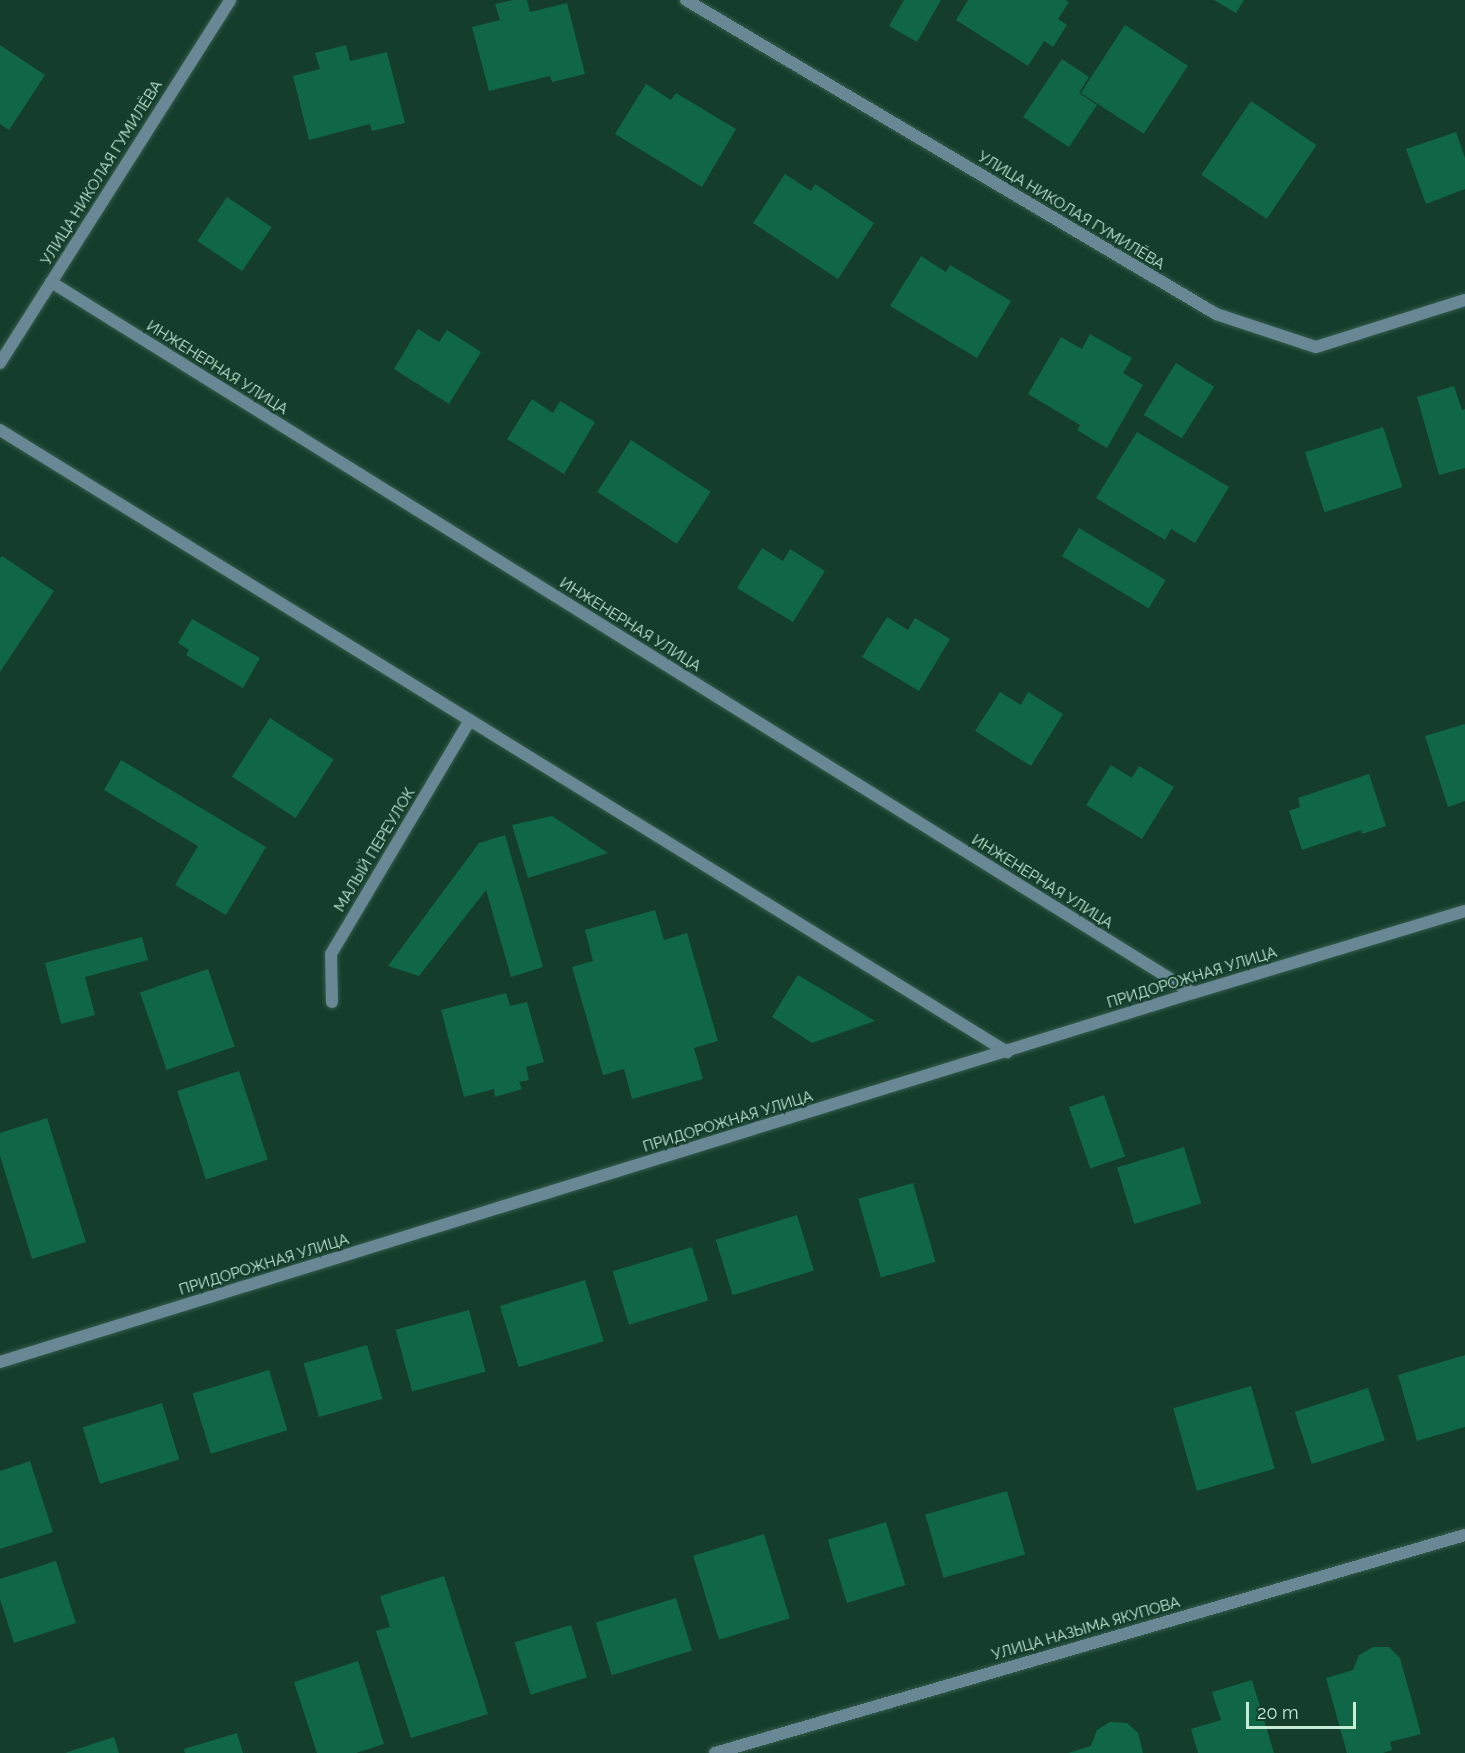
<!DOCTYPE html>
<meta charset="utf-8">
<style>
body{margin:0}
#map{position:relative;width:1465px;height:1753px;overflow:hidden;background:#143d2c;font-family:Raleway,sans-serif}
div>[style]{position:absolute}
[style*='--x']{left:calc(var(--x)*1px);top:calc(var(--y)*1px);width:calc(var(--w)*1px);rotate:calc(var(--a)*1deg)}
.building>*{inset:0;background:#106747;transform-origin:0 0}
.roads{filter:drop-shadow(0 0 2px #345c4b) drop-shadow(0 0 2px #345c4b)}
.street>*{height:12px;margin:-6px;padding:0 6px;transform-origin:6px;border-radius:6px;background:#678894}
span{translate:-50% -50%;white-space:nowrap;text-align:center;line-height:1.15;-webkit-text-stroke:4.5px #143d2c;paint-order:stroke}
.street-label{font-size:15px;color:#c5ead6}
.scale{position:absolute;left:1246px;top:1702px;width:110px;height:27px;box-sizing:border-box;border:3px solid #c5ead6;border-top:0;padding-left:8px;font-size:18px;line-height:21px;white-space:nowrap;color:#c5ead6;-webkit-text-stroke:4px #143d2c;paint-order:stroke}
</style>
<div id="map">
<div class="building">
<i style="clip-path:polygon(513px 0,527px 0,530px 12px,567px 3px,585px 74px,552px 82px,550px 76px,489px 91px,472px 27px,500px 20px,495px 4px)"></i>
<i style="clip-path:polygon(904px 0,941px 0,917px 42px,889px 26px)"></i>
<i style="clip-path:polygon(968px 0,1065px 0,1069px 2px,1058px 19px,1067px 25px,1053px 47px,1044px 41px,1028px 66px,956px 20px)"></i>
<i style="clip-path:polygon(1214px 0,1244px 0,1236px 13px)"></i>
<i style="left:1125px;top:25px;width:75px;height:81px;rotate:33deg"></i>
<i style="clip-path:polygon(0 45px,45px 75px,9px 130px,0 124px)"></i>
<i style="clip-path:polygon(346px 45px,350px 61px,387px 52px,405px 123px,372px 131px,370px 124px,309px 140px,293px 76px,320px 69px,315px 53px)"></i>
<i style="clip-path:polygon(1062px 59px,1089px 77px,1079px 93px,1097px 105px,1069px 147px,1023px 117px)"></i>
<i style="clip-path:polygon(646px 84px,671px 100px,676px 93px,736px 129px,702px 187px,615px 134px)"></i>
<i style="left:1251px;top:101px;width:79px;height:89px;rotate:34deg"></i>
<i style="clip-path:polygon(1456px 132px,1465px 158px,1465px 189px,1426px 204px,1406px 149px)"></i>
<i style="clip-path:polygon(785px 174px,811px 191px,815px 184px,874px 223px,838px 279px,753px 223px)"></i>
<i style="left:227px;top:197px;width:54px;height:53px;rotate:34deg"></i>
<i style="clip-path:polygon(921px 256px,946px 272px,950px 265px,1011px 301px,977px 358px,890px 306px)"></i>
<i style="clip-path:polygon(418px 329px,439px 342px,447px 330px,481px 352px,449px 404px,394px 369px)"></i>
<i style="clip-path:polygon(1090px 334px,1132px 358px,1123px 373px,1143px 385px,1107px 448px,1077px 430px,1080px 425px,1028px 394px,1061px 337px,1082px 349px)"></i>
<i style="left:1176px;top:363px;width:45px;height:61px;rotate:32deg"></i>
<i style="clip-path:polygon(1454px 386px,1462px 410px,1465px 409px,1465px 468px,1439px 475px,1417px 397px)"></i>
<i style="clip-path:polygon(532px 399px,553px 413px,560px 401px,595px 422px,564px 474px,507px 439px)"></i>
<i style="left:1383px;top:427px;width:63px;height:82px;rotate:72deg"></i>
<i style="clip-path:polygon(1137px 432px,1229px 487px,1195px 543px,1171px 529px,1165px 540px,1096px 498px)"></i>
<i style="left:631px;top:440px;width:95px;height:62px;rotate:33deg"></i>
<i style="left:1079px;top:528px;width:101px;height:33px;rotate:31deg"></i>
<i style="clip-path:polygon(762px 548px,783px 561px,790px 549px,825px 571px,793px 622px,737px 588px)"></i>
<i style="clip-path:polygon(2px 556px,54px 591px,0 672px,0 558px)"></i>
<i style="clip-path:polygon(887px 617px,908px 630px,915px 618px,950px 639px,919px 691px,862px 657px)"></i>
<i style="clip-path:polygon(192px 619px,260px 658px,243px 688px,186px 655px,189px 650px,178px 643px)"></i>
<i style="clip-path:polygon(1000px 692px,1021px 705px,1028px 692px,1063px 714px,1031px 766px,975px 731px)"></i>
<i style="left:270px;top:718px;width:76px;height:70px;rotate:33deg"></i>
<i style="clip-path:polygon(1465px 724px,1465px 801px,1448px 807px,1425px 736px)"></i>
<i style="clip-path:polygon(121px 760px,266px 847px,226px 915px,175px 885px,198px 846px,104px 790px)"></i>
<i style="clip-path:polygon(1111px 765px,1132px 778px,1139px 766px,1174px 787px,1142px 839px,1086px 805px)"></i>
<i style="clip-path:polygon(1369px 774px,1386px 826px,1362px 834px,1361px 830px,1302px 850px,1289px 811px,1300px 807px,1298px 798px)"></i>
<i style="clip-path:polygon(552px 816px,608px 853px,528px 878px,512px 825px)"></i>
<i style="clip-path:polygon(505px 835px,543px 967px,511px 977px,486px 890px,419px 976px,388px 966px,479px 843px)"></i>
<i style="clip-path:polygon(655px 910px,664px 940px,687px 933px,718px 1041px,694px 1048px,703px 1079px,632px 1099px,624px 1069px,603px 1075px,572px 967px,593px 961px,585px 930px)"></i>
<i style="clip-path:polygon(142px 937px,148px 960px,85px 977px,95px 1015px,61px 1024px,45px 963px)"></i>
<i style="left:208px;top:969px;width:82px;height:72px;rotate:71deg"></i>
<i style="clip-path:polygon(798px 975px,875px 1021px,812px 1043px,772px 1017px)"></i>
<i style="clip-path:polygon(506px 993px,510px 1006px,527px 1002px,544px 1062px,526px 1067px,529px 1080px,519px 1082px,522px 1089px,495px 1097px,494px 1089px,464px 1097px,441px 1010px)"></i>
<i style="left:239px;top:1071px;width:93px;height:65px;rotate:72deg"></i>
<i style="left:1104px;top:1095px;width:65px;height:37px;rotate:71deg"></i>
<i style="clip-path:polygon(47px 1118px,86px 1242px,32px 1259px,0 1156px,0 1133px)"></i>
<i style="left:1184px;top:1147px;width:59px;height:70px;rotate:73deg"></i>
<i style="left:913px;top:1183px;width:82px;height:57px;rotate:74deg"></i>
<i style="left:797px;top:1215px;width:58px;height:85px;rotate:73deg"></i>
<i style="left:692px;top:1247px;width:56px;height:83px;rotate:73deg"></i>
<i style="left:585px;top:1280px;width:64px;height:89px;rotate:73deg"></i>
<i style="left:469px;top:1310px;width:64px;height:76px;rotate:75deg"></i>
<i style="left:367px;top:1345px;width:56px;height:66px;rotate:74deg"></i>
<i style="clip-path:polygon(1465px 1355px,1465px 1427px,1417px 1441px,1398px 1375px)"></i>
<i style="left:269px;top:1370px;width:63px;height:80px;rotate:73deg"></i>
<i style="left:1251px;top:1386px;width:86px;height:81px;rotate:74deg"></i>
<i style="left:1368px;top:1388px;width:55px;height:77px;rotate:72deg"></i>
<i style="left:162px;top:1403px;width:59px;height:83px;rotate:73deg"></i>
<i style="clip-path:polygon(30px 1461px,53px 1532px,0 1549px,0 1471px)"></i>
<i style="left:1007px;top:1491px;width:66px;height:85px;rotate:74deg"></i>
<i style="left:886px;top:1522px;width:66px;height:61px;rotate:73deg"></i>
<i style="left:764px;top:1534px;width:88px;height:74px;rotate:73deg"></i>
<i style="clip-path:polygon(56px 1561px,76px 1623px,14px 1643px,0 1599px,0 1579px)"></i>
<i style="clip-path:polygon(444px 1576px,488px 1714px,411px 1738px,376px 1631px,390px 1627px,380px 1596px)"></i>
<i style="left:676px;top:1598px;width:55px;height:84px;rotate:73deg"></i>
<i style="left:571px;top:1625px;width:55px;height:59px;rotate:73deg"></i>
<i style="clip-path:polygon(1373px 1647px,1389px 1647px,1400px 1658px,1421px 1734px,1390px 1742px,1392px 1750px,1383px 1753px,1347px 1753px,1326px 1678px,1353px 1670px,1359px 1655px)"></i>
<i style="clip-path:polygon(358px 1661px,384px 1744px,356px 1753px,317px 1753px,294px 1682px)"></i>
<i style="clip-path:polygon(1252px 1680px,1274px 1753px,1198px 1753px,1191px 1729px,1221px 1720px,1212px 1692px)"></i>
<i style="clip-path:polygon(1110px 1722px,1127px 1723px,1138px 1733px,1143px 1753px,1068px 1753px,1091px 1746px,1097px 1730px)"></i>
<i style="clip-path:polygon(237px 1733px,243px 1753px,185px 1753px,184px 1749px)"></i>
<i style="clip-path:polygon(114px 1737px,119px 1753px,65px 1753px)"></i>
</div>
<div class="roads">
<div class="street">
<i style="--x:686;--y:0;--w:616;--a:30.64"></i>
<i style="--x:1216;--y:314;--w:105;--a:18.3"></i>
<i style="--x:1316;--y:347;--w:156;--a:-17.5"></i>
<i style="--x:51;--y:282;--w:1345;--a:31.91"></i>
<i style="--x:0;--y:363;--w:430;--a:-57.6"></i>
<i style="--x:0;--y:430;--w:1184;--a:31.7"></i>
<i style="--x:332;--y:1002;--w:48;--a:-91.2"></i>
<i style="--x:331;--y:954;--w:272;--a:-59.3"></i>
<i style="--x:0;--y:1362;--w:1249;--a:-17.19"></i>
<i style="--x:1193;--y:993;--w:284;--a:-16.8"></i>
<i style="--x:715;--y:1753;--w:781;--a:-16.21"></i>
</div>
</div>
<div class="street-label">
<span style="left:102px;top:173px;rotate:-58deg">УЛИЦА НИКОЛАЯ ГУМИЛЁВА</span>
<span style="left:1071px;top:211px;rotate:31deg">УЛИЦА НИКОЛАЯ ГУМИЛЁВА</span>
<span style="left:217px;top:368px;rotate:32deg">ИНЖЕНЕРНАЯ УЛИЦА</span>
<span style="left:630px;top:625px;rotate:32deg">ИНЖЕНЕРНАЯ УЛИЦА</span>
<span style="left:375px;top:850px;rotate:-59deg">МАЛЫЙ ПЕРЕУЛОК</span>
<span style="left:1042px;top:882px;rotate:32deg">ИНЖЕНЕРНАЯ УЛИЦА</span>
<span style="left:1192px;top:978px;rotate:-17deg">ПРИДОРОЖНАЯ УЛИЦА</span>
<span style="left:728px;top:1122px;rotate:-17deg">ПРИДОРОЖНАЯ УЛИЦА</span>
<span style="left:264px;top:1265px;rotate:-17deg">ПРИДОРОЖНАЯ УЛИЦА</span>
<span style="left:1086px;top:1629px;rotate:-16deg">УЛИЦА НАЗЫМА ЯКУПОВА</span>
</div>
<div class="scale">20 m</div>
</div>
